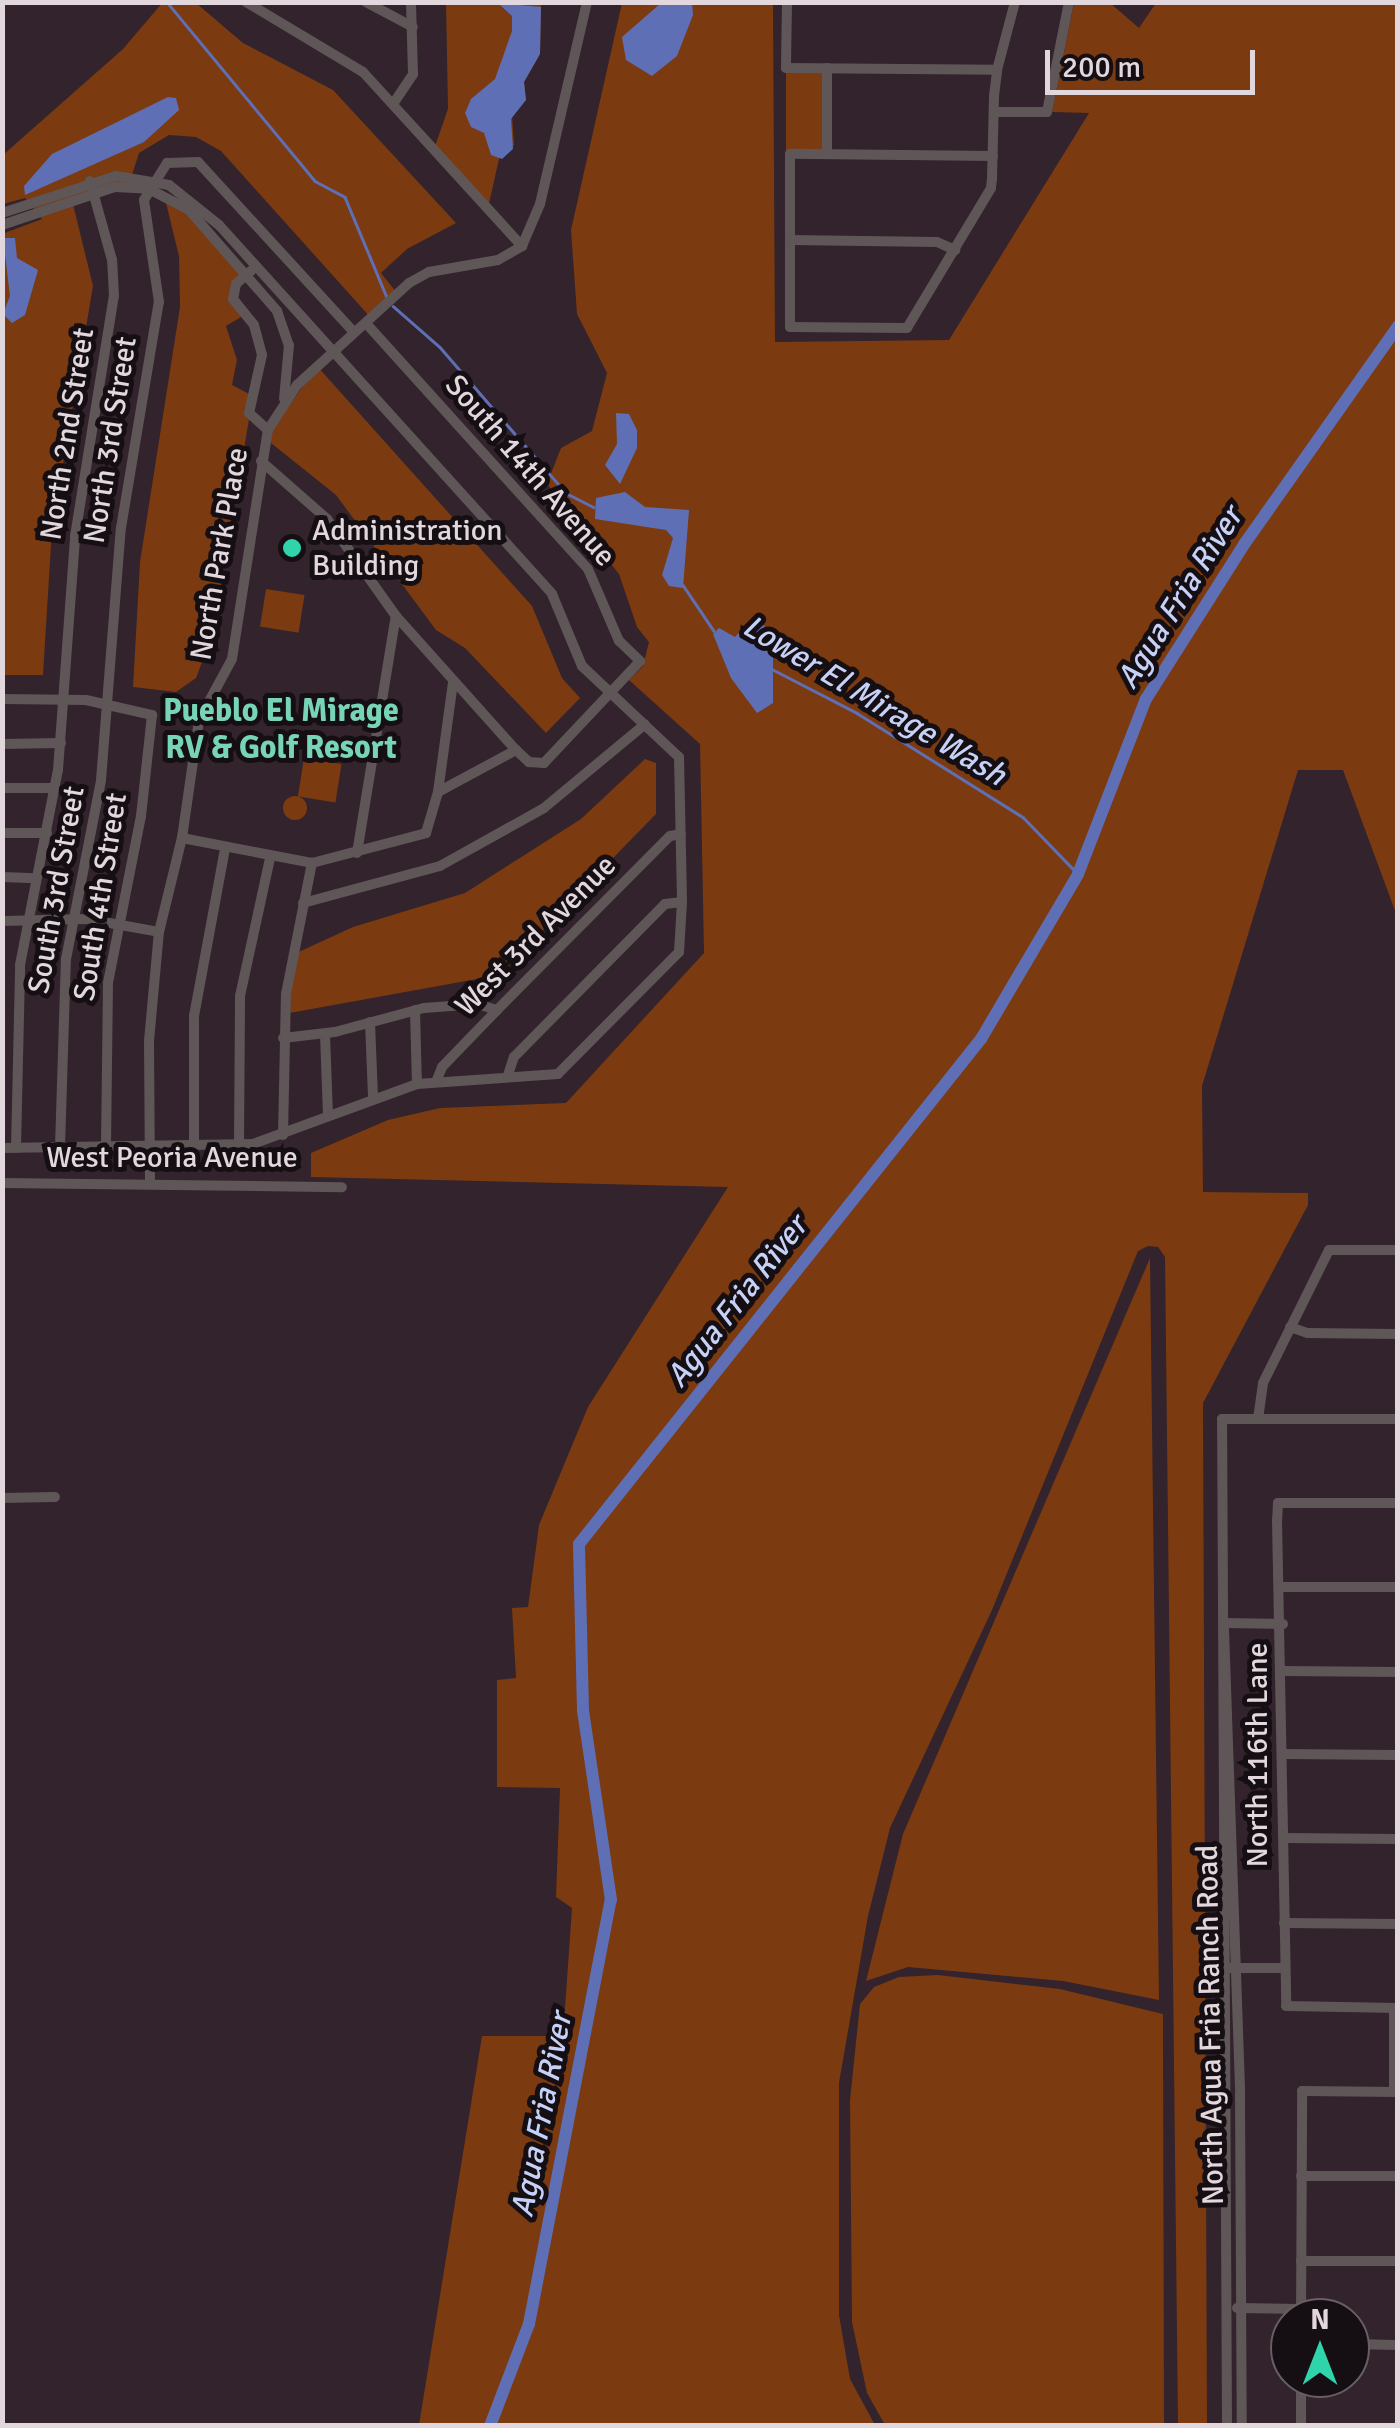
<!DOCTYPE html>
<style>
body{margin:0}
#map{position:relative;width:1400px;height:2428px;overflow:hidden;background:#32232c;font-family:Signika,sans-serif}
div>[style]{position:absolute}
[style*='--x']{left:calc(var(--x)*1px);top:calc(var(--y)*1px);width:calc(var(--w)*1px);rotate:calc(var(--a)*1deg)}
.green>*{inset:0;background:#7b3a10;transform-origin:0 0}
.round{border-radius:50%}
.water>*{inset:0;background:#5f6fb5;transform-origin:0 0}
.stream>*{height:2.5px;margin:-1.25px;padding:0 1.25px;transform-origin:1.25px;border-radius:1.25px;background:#5f6fb5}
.river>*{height:12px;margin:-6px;padding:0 6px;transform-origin:6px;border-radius:6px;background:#5f6fb5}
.minor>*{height:10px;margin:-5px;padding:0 5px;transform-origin:5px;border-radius:5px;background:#5f5657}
.dots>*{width:28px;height:28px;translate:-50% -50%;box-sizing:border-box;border:5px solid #150f13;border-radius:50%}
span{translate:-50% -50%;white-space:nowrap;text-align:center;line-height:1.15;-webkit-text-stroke:10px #150f13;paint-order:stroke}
.street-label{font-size:30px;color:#e1d7dd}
.poi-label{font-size:30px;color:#e1d7dd}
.left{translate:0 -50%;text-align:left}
.water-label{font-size:32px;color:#c6d1f8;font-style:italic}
.neighbourhood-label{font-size:32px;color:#77d4b6;font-weight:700}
.frame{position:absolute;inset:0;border:5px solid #e1d7dd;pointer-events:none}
.north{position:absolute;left:1270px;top:2298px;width:100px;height:100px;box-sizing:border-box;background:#150f13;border:2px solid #675f64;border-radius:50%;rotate:0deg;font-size:28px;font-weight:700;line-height:40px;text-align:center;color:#e1d7dd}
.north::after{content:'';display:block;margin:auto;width:35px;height:45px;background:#2fd4aa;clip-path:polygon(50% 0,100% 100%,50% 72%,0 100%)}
.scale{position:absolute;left:1045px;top:50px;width:210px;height:45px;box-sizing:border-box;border:5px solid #e1d7dd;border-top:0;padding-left:12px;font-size:30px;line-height:35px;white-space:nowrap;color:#e1d7dd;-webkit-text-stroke:8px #150f13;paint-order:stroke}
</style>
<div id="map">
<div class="green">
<i style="clip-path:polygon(163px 2px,196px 3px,243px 43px,333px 90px,456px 223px,407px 249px,381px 273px,397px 293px,371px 318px,221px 151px,196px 137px,169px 135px,139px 153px,128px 187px,72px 200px,93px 286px,52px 529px,43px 675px,3px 675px,2px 234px,42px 219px,25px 198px,3px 204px,3px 155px,123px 49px)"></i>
<i style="clip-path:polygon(446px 3px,541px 3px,540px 54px,524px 82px,526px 100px,512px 115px,514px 145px,499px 159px,488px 208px,434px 149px,448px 109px)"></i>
<i style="clip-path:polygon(622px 3px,773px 3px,775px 342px,949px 340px,1089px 113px,1052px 112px,1074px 3px,1110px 3px,1139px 28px,1156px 3px,1397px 3px,1397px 916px,1343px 770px,1298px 770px,1202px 1086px,1203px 1192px,1308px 1193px,1308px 1205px,1203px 1403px,1207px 2425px,1178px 2425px,1165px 1257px,1158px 1247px,1148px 1246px,1138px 1251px,992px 1610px,890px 1828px,868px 1916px,839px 2083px,839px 2315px,850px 2379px,875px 2425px,419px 2425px,482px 2036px,563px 2036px,572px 1908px,556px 1897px,560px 1788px,497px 1787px,497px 1680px,516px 1678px,512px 1608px,528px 1607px,539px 1525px,588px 1407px,728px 1187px,311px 1177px,311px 1153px,388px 1120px,440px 1108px,566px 1103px,704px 953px,700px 744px,629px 680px,643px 666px,649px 642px,637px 627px,619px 574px,547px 484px,561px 448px,592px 431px,607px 373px,577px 314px,571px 230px)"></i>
<i style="left:786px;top:68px;width:41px;height:86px"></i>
<i style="clip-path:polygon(164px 195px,189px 210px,249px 273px,233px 289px,246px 314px,226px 326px,237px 360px,232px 385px,253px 396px,212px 636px,196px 678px,176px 692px,133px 687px,140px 562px,180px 307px,179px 256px)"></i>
<i style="clip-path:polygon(317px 366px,532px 606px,562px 678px,580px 698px,546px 733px,465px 648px,436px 630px,336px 495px,266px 439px)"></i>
<i style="left:266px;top:589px;width:39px;height:38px;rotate:9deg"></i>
<i style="left:304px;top:758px;width:38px;height:39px;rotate:9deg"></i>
<i style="clip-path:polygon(645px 759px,656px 763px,656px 814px,499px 975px,284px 1014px,292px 955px,353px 927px,465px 893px,581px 819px)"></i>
<i class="round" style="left:283px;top:796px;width:24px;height:24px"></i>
<i style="clip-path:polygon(1150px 1258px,1159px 2000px,1063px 1981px,908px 1967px,866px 1981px,903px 1834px)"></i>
<i style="clip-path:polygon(938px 1975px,1060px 1989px,1163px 2014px,1164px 2425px,885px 2425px,867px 2393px,852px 2322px,850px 2100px,860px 2004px,874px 1987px,899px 1977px)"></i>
</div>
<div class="water">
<i style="clip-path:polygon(498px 3px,541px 7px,540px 54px,524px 82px,526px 100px,511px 119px,513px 149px,502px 159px,491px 155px,484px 133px,471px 127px,465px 113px,471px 99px,495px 79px,512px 31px,512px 16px)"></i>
<i style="clip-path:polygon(661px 3px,692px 3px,693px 15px,677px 56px,652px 76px,626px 60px,622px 37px)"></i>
<i style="clip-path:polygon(168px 97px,176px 98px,179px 110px,144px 142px,25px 195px,24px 186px,52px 154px)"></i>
<i style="clip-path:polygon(3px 238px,15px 238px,17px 258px,38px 270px,25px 315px,12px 323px,3px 314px,10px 296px)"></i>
<i style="clip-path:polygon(616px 413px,629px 414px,637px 430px,637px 448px,620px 484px,605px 465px,617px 444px)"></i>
<i style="clip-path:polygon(625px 492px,645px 507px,689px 510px,683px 588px,669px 586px,662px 575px,673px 538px,666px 530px,595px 519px,596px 498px)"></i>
<i style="clip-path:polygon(752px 618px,773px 632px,773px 703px,757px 713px,731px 678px,713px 634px,719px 628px,735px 637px)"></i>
<i style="left:247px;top:740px;width:36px;height:14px;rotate:11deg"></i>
</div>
<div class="stream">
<i style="--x:167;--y:2;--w:232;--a:50.4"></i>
<i style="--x:315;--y:181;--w:34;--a:28"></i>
<i style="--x:345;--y:197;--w:112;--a:67.3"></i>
<i style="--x:393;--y:306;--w:62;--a:41.1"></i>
<i style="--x:440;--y:347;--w:193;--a:49.2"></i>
<i style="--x:566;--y:493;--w:31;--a:27"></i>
<i style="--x:683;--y:585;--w:55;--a:56"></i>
<i style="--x:770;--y:668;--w:98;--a:27.3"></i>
<i style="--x:857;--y:713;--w:196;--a:32.1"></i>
<i style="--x:1023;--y:817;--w:79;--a:46"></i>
</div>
<div class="river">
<i style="--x:490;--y:2426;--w:109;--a:-69.1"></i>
<i style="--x:529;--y:2324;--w:432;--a:-79.1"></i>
<i style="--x:611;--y:1900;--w:192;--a:-98.4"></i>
<i style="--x:583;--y:1710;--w:166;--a:-91.4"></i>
<i style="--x:579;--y:1544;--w:645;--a:-51.48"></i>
<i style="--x:981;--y:1039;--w:191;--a:-59.5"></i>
<i style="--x:1078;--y:874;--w:188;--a:-68.8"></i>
<i style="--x:1146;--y:699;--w:185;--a:-57.6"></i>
<i style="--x:1245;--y:543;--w:266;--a:-54.8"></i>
</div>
<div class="minor">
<i style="--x:246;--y:2;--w:136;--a:30.9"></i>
<i style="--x:363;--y:72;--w:236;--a:47.6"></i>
<i style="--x:366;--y:2;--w:53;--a:28"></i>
<i style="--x:787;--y:2;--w:66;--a:90.9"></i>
<i style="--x:786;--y:68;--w:211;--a:0.5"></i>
<i style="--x:827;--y:68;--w:86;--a:90"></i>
<i style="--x:393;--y:104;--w:36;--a:-56"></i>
<i style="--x:413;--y:74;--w:72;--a:-91.6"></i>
<i style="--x:994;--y:112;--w:53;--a:0"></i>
<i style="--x:1047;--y:112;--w:112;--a:-78.7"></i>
<i style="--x:993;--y:156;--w:203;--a:-179.4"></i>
<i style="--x:790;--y:154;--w:173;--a:90"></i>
<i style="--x:790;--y:327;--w:117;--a:0.5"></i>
<i style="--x:907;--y:328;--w:163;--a:-59"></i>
<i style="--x:991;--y:188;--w:9;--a:-84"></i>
<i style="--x:992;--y:179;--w:83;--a:-88.6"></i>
<i style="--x:994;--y:96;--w:26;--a:-83"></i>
<i style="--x:997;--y:70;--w:70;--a:-75.2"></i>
<i style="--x:2;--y:213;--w:120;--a:-18"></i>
<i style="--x:116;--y:176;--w:54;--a:9.6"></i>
<i style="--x:169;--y:185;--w:64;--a:38.7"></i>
<i style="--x:219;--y:225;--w:497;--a:47.9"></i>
<i style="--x:552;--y:594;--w:78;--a:67.4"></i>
<i style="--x:582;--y:666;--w:133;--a:43.2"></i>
<i style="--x:679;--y:757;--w:145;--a:88.8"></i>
<i style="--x:682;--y:902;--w:50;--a:93.4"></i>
<i style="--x:679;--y:952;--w:172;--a:134.8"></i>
<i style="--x:558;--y:1074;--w:141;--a:175.9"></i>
<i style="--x:417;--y:1084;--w:175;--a:159.9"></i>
<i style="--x:253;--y:1144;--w:251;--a:179.1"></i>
<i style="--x:2;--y:225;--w:119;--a:-18.6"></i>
<i style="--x:115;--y:187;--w:34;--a:3"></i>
<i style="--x:149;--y:189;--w:45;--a:27.7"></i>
<i style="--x:189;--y:210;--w:134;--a:48.9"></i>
<i style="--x:277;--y:311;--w:36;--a:71"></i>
<i style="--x:289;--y:345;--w:54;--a:95.3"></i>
<i style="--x:790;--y:240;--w:147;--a:0.8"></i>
<i style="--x:937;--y:242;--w:20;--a:24"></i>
<i style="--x:252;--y:270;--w:21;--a:139"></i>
<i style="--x:236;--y:284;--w:15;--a:101"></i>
<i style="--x:233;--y:299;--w:33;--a:51"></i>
<i style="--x:254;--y:325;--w:31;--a:75"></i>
<i style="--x:262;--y:355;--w:59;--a:102.6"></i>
<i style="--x:249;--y:413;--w:25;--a:42"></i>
<i style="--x:261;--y:461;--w:88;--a:41.3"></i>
<i style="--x:327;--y:519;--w:119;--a:54.6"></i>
<i style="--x:396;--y:616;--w:180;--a:48.2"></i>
<i style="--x:2;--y:699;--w:84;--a:0.7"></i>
<i style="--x:86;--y:700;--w:68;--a:12.8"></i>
<i style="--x:152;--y:715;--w:102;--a:96.2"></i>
<i style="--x:141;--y:816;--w:170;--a:101.2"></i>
<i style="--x:108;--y:983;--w:164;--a:90.7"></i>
<i style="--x:2;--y:744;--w:59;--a:-1"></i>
<i style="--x:2;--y:788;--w:53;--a:0"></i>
<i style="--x:438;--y:792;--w:111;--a:-82.2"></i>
<i style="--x:2;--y:833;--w:45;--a:0"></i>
<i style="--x:182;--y:838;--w:132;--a:10.9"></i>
<i style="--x:312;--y:863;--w:118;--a:-14.7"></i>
<i style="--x:426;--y:833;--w:43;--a:-73.7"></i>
<i style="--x:438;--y:792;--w:89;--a:-28.3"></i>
<i style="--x:516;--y:750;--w:18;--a:43"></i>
<i style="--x:529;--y:762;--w:15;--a:4"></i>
<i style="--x:544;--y:763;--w:140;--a:-46.7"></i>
<i style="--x:640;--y:661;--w:29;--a:-136"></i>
<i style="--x:619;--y:641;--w:78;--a:-113.3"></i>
<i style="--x:588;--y:569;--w:331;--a:-132.1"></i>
<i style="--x:357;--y:853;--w:240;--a:-80.7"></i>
<i style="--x:2;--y:877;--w:34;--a:2"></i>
<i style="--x:303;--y:903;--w:142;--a:-15.1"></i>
<i style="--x:440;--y:866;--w:119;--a:-29.1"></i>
<i style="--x:544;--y:808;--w:131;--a:-39.7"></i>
<i style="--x:2;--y:921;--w:85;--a:-1.3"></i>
<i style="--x:87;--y:919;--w:73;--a:10.2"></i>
<i style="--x:415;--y:1010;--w:74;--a:88.5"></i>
<i style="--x:370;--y:1022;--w:74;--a:87.7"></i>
<i style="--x:325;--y:1034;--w:80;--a:87.9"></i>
<i style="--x:283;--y:1038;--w:52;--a:-6.6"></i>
<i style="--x:335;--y:1032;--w:92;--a:-15.1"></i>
<i style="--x:424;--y:1008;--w:54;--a:-4.2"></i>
<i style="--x:478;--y:1004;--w:20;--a:18"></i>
<i style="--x:508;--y:1075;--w:19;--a:-72"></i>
<i style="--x:514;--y:1057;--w:215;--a:-45.4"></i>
<i style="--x:665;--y:904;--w:17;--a:-7"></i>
<i style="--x:436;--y:1082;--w:16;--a:-68"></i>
<i style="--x:442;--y:1067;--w:79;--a:-46"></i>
<i style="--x:497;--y:1010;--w:245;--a:-45.2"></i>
<i style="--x:670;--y:836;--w:11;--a:-10"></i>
<i style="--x:283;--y:1135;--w:141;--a:-88.8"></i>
<i style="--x:286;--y:994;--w:134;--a:-78.8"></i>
<i style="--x:239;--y:1145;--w:149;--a:-89.6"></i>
<i style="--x:240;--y:996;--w:141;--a:-77.7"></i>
<i style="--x:194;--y:1146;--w:130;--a:-90"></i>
<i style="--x:194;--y:1016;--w:171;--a:-79.5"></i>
<i style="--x:60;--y:1147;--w:188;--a:-88.2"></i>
<i style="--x:66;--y:959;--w:182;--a:-78.9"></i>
<i style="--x:101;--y:780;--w:253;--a:-85.5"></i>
<i style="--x:121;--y:528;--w:229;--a:-80.5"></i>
<i style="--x:159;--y:302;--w:103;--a:-98.4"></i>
<i style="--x:144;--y:200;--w:44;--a:-58.1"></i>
<i style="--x:167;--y:163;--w:31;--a:-2"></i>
<i style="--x:198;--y:162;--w:231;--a:47.5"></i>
<i style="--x:16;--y:1148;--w:183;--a:-88.7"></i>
<i style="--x:20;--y:965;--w:199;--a:-79"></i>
<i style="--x:58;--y:770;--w:235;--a:-85.8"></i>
<i style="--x:75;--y:536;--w:243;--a:-80.8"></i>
<i style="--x:114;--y:296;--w:36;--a:-93"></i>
<i style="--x:112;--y:260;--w:82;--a:-105.6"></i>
<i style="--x:2;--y:1183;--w:340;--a:0.7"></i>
<i style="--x:150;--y:1183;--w:142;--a:-90.4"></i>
<i style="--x:149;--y:1041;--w:109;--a:-84.8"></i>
<i style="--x:159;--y:932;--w:97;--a:-76.3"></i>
<i style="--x:182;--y:838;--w:119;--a:-81.8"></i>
<i style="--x:199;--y:720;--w:69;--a:-61.6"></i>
<i style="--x:232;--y:659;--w:232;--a:-81.1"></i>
<i style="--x:268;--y:430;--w:54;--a:-57.2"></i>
<i style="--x:297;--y:385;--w:151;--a:-42.3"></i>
<i style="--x:409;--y:283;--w:23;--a:-29"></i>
<i style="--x:429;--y:272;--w:70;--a:-9.9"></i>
<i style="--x:498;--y:260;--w:28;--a:-30"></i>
<i style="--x:522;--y:246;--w:46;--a:-66.8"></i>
<i style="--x:540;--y:204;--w:207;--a:-76.9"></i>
<i style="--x:1290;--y:1327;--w:18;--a:19"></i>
<i style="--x:1307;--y:1333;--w:91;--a:0.6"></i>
<i style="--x:1258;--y:1419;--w:36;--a:-82"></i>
<i style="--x:1263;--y:1383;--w:148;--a:-63.6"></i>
<i style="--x:1329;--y:1250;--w:69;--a:0"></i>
<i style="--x:2;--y:1498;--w:53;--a:-1.1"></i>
<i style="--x:1398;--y:1503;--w:120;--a:180"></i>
<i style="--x:1278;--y:1503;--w:17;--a:93"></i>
<i style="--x:1277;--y:1520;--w:486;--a:88.9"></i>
<i style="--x:1286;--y:2006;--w:112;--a:1"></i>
<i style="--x:1281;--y:1587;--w:117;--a:0"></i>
<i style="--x:1223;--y:1623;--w:60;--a:1"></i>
<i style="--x:1224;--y:1629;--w:465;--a:88"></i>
<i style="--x:1240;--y:2094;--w:332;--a:89.7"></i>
<i style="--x:1283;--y:1671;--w:115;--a:0.5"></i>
<i style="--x:1283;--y:1754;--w:115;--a:0.5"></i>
<i style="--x:1284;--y:1838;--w:114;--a:0.5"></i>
<i style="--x:1284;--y:1923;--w:114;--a:0.5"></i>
<i style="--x:1226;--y:1968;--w:59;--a:0"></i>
<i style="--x:1394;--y:2092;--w:84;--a:-90"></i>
<i style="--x:1301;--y:2176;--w:97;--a:0"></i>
<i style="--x:1301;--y:2261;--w:97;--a:0"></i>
<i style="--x:1237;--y:2308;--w:64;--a:0.9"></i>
<i style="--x:1301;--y:2318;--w:227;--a:-89.7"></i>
<i style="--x:1302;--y:2091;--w:96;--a:0.6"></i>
<i style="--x:1350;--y:2344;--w:48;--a:1.2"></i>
<i style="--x:1301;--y:2378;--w:48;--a:90"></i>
<i style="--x:1227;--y:2426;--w:1007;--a:-90.28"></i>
<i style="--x:1222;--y:1419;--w:176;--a:0"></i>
</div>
<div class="dots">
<i style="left:292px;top:548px;background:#2fd4aa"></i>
</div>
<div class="street-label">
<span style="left:68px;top:434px;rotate:-81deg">North 2nd Street</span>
<span style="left:111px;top:440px;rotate:-81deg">North 3rd Street</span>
<span style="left:530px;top:471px;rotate:49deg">South 14th Avenue</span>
<span style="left:220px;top:554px;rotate:-80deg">North Park Place</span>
<span style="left:57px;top:890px;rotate:-80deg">South 3rd Street</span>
<span style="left:101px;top:897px;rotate:-81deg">South 4th Street</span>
<span style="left:536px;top:936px;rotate:-45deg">West 3rd Avenue</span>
<span style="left:172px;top:1158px">West Peoria Avenue</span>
<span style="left:1258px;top:1755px;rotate:-90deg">North 116th Lane</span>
<span style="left:1211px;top:2025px;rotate:-91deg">North Agua Fria Ranch Road</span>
</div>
<div class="poi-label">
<span class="left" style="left:312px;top:548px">Administration<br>Building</span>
</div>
<div class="water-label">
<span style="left:1180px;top:598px;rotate:-58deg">Agua Fria River</span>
<span style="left:874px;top:701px;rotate:31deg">Lower El Mirage Wash</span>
<span style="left:737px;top:1302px;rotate:-52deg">Agua Fria River</span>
<span style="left:542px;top:2115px;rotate:-79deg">Agua Fria River</span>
</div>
<div class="neighbourhood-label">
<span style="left:281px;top:730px">Pueblo El Mirage<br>RV &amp; Golf Resort</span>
</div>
<div class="frame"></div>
<div class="north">N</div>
<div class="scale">200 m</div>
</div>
